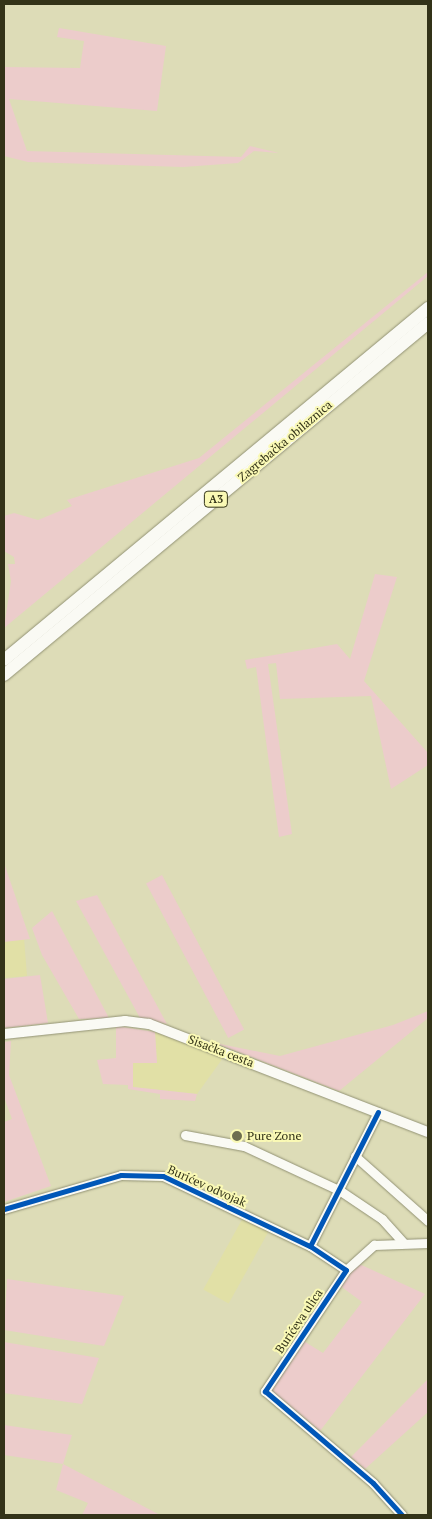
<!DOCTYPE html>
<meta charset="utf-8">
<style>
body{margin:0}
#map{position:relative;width:432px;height:1519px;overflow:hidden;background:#dddcb7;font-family:"PT Serif",serif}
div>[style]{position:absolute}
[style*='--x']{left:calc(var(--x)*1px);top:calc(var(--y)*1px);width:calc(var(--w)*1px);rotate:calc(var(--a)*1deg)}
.built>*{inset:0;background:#e1e0a6;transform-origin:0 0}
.green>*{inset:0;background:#eccccb;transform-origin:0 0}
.roads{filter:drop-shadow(0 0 1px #929274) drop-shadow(0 0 1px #929274)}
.minor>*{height:9px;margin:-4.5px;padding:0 4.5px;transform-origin:4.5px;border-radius:4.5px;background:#fafaf4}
.major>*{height:10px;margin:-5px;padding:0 5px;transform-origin:5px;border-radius:5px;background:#fafaf4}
.highway>*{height:12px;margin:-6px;padding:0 6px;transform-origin:6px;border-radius:6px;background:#fafaf4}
.cycleway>*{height:5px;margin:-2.5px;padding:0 2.5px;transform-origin:2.5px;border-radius:2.5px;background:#0057b8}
.dots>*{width:14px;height:14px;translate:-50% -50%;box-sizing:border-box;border:2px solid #faf9b5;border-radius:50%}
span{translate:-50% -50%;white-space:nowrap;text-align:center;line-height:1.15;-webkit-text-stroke:4px #faf9b5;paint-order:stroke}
.shield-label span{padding:1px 4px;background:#faf9b5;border:1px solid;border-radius:4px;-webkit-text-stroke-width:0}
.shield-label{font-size:11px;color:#333318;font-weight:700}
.street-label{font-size:12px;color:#333318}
.poi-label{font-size:12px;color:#333318}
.left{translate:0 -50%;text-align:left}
.frame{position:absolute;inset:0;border:5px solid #333318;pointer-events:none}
</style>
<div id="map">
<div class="built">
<i style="clip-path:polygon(24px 938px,27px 976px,4px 978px,4px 941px)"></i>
<i style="clip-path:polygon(155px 1032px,223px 1058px,197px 1094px,133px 1087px,133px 1062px,157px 1063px)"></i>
<i style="left:244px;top:1216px;width:29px;height:84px;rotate:29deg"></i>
</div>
<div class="green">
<i style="clip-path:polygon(59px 28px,166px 46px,157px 111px,9px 99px,27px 151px,241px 157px,250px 146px,279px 153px,254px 151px,238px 163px,183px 167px,28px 162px,4px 156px,4px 67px,80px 68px,84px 41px,57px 37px)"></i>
<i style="clip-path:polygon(428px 272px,428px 276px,4px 628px,11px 581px,8px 564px,15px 564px,14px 557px,4px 551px,4px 516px,14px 513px,38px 520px,72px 506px,67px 500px,199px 458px)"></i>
<i style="clip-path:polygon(375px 574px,397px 577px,364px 681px,428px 753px,428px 765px,391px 789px,371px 696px,280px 699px,276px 663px,268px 664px,292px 834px,279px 837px,256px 667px,247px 669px,245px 660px,337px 644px,350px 659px)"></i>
<i style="clip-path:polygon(4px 863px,30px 939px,4px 942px)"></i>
<i style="left:162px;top:875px;width:175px;height:18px;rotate:62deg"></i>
<i style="clip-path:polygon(97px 895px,167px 1024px,140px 1018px,76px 901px)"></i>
<i style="clip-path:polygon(52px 911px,109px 1018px,79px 1019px,42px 955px,32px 928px)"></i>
<i style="clip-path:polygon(40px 975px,48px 1023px,4px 1028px,4px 979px)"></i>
<i style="clip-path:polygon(428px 1011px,428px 1018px,339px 1091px,215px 1043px,280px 1056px,393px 1025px)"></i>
<i style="clip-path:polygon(116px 1026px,155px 1032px,157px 1063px,133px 1063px,133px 1087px,197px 1094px,195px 1101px,160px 1099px,160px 1094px,128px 1089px,128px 1085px,103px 1084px,97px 1060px,116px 1058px)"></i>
<i style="clip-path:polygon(11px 1041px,9px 1075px,51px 1186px,4px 1202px,4px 1122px,12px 1119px,4px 1097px,4px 1042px)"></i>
<i style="clip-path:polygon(357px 1263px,425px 1294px,320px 1431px,269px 1389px,302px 1340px,323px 1353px,362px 1302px,339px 1285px)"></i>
<i style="clip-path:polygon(7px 1279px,124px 1296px,104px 1346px,4px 1330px)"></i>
<i style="clip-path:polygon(4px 1342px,99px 1358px,82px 1404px,4px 1393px)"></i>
<i style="clip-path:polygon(428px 1379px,428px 1412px,365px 1469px,351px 1457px)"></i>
<i style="clip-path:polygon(4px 1425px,72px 1435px,63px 1464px,160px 1515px,82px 1515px,88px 1503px,56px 1490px,63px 1464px,4px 1455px)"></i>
</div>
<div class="roads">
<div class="minor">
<i style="--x:378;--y:1112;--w:150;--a:116.9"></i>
<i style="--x:310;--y:1246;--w:43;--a:33.7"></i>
<i style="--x:346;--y:1270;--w:146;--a:123.8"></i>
<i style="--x:265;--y:1391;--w:142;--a:40.4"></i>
<i style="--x:373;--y:1483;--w:43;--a:47.8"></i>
<i style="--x:185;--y:1135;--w:60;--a:10.6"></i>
<i style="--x:244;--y:1146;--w:105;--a:24.9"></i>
<i style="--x:339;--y:1190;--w:52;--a:34"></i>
<i style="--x:382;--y:1219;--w:31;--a:48"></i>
<i style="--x:355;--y:1156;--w:98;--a:41.7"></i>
<i style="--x:4;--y:1209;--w:122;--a:-16.2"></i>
<i style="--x:121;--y:1175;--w:42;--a:1.4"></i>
<i style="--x:163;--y:1176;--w:163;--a:25.5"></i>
<i style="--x:346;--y:1270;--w:38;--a:-42"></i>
<i style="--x:374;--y:1245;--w:54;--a:-2.1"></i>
</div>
<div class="major">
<i style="--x:4;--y:1034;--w:122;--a:-6.1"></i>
<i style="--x:125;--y:1021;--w:24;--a:7"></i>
<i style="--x:149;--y:1024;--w:299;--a:21.2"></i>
</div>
<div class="highway">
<i style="--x:4;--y:660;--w:551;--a:-39.7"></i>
<i style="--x:4;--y:675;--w:551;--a:-39.7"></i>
</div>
</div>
<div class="cycleway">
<i style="--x:378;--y:1112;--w:150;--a:116.9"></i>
<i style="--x:310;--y:1246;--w:43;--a:33.7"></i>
<i style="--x:346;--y:1270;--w:146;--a:123.8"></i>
<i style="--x:265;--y:1391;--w:142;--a:40.4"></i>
<i style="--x:373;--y:1483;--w:43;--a:47.8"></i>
<i style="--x:4;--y:1209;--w:122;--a:-16.2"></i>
<i style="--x:121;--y:1175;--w:42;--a:1.4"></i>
<i style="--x:163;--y:1176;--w:163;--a:25.5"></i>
</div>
<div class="dots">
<i style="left:237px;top:1136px;background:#6e6e50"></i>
</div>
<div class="shield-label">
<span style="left:216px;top:499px">A3</span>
</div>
<div class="street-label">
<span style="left:285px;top:441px;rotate:-40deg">Zagrebačka obilaznica</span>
<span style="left:221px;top:1051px;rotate:21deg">Sisačka cesta</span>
<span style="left:207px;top:1186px;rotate:24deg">Burićev odvojak</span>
<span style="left:299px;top:1321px;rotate:-56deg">Burićeva ulica</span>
</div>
<div class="poi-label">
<span class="left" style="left:247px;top:1136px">Pure Zone</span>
</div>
<div class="frame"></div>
</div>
